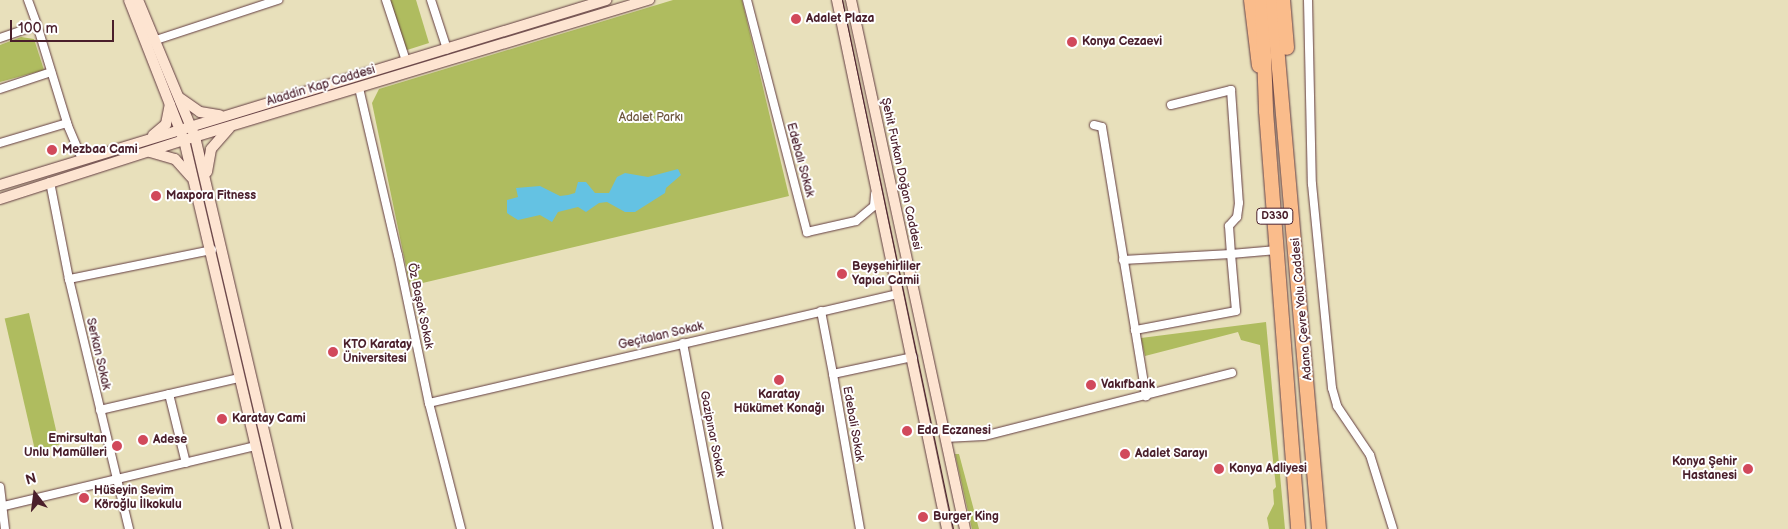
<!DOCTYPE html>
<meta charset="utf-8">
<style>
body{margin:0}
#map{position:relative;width:1788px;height:529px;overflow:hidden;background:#e8e0bb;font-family:"Balsamiq Sans",sans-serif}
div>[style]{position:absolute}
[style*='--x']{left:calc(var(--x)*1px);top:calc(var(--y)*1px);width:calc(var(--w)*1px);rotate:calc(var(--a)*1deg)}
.green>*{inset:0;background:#afbc5f;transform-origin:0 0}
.water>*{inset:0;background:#64c2e3}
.roads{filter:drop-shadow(0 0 1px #623c41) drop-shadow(0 0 1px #623c41)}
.street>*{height:8px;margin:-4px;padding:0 4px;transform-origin:4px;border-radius:4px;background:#fff}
.secondary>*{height:10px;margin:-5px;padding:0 5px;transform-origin:5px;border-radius:5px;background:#fde4d1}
.highway>*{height:14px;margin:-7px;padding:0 7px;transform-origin:7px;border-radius:7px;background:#fabc8b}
.tram>*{height:1px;margin:-0.5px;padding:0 0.5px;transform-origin:0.5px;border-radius:0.5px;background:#4a1f2b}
.dots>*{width:14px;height:14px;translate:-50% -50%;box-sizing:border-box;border:2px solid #fff;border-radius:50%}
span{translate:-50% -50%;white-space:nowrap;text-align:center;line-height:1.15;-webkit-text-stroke:4px #fff;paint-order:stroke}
.shield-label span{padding:1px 4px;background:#fff;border:1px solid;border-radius:4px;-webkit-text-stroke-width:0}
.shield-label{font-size:11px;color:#4a1f2b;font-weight:700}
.poi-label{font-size:12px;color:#4a1f2b;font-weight:700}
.left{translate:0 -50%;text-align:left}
.right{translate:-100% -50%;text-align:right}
.street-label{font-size:12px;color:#4a1f2b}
.park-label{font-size:12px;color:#6d563d}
.north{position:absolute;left:10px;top:469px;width:50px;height:50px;-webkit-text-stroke:4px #fff;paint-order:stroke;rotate:345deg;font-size:14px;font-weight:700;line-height:20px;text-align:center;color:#4a1f2b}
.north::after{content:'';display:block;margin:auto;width:18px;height:22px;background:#4a1f2b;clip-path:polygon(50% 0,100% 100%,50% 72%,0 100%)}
.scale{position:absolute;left:10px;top:20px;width:104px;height:22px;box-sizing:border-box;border:2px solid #4a1f2b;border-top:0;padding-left:6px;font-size:15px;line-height:18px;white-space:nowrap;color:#4a1f2b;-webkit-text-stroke:4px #fff;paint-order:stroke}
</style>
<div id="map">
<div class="green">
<i style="clip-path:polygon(388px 0,416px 0,429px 43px,404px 51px)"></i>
<i style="clip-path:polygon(673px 0,742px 0,789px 196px,410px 286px,372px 103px,379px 89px)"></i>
<i style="clip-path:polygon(21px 37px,34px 39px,44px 70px,0 82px,0 45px)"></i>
<i style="left:29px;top:313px;width:135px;height:25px;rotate:77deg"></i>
<i style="clip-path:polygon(1266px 322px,1274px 410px,1285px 529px,1269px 529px,1267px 518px,1274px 504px,1273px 490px,1276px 487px,1260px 345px,1241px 340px,1238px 332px,1145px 356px,1141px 338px)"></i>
<i style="clip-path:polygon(955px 454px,959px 454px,979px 529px,972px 529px)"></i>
</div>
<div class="water">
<i style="clip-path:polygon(678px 169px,681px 175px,666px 188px,665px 193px,635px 212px,625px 212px,607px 202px,599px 203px,586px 212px,578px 207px,558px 212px,552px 222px,540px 215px,518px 220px,507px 213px,507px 200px,518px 197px,516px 188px,540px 186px,560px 196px,568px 195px,575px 193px,578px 182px,586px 182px,595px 193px,609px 193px,617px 177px,625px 173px,648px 177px)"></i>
</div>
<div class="roads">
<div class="street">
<i style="--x:28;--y:0;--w:27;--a:70"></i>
<i style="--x:386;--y:0;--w:64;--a:71.8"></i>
<i style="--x:431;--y:0;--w:52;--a:71.9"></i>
<i style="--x:747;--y:0;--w:240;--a:75.5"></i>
<i style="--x:807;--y:232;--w:50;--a:-12.7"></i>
<i style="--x:856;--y:221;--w:23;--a:-40"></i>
<i style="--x:874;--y:206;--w:12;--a:-85"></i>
<i style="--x:1308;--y:0;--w:184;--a:88.8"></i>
<i style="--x:1312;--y:184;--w:205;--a:84.4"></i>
<i style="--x:1332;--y:388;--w:19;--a:74"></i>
<i style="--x:1337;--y:406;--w:59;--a:56"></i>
<i style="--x:1370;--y:455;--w:77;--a:72.7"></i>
<i style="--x:0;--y:38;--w:39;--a:-19"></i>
<i style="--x:37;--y:25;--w:106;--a:72.9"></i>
<i style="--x:68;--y:126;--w:36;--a:67"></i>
<i style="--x:153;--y:41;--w:132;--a:-18.2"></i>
<i style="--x:359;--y:88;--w:171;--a:76.9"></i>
<i style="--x:398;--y:255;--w:151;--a:78.2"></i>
<i style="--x:429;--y:403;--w:130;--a:75.7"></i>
<i style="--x:0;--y:89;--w:54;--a:-18.4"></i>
<i style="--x:1171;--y:105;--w:62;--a:-14"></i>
<i style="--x:1231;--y:90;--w:113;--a:86"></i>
<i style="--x:1239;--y:203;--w:14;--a:98"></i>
<i style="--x:1237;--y:217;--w:12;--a:132"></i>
<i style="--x:1229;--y:226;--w:28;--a:86"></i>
<i style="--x:1231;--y:254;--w:46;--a:-5"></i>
<i style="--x:1094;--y:125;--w:8;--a:14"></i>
<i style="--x:1102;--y:127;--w:273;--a:80.7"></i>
<i style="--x:0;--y:143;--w:70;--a:-16.6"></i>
<i style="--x:50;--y:182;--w:99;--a:78.9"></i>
<i style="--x:69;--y:279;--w:257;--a:76.5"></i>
<i style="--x:1123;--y:260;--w:108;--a:-3.2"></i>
<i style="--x:1231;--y:254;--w:57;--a:85"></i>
<i style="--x:1236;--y:311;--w:103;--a:169.3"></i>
<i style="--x:69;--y:279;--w:146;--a:-11.5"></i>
<i style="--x:821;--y:311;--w:64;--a:79.2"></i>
<i style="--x:683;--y:343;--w:189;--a:79.3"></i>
<i style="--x:169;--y:394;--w:71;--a:76.2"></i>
<i style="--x:429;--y:403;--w:482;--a:-13.1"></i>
<i style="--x:100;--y:410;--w:143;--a:-13"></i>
<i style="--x:945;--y:438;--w:39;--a:-3"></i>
<i style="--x:984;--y:436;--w:256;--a:-14.3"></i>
<i style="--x:0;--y:487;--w:42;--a:83.2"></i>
<i style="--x:4;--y:506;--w:259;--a:-13.4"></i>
<i style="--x:860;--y:529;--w:157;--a:-99.9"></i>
<i style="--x:833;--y:374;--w:82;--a:-12"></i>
</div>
<div class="secondary">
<i style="--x:129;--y:0;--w:150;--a:68.6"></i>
<i style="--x:184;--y:140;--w:400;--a:76.8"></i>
<i style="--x:138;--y:0;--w:148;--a:67.4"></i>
<i style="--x:195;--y:137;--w:403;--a:76.8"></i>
<i style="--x:837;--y:0;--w:540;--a:78.25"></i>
<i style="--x:851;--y:0;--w:541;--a:77.84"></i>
<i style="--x:180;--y:98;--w:24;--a:35"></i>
<i style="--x:200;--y:112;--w:20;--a:9"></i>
<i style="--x:153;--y:135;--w:17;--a:-40"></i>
<i style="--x:166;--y:124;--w:20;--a:-79"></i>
<i style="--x:150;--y:152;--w:26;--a:16"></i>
<i style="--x:175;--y:159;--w:24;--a:48"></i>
<i style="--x:207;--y:172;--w:23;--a:-80"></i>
<i style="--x:211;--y:149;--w:28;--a:-49"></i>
<i style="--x:0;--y:185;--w:634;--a:-16.98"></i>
<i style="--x:0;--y:199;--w:193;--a:-17.8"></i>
<i style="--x:184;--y:140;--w:486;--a:-16.8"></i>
</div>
<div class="highway">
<i style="--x:1251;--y:0;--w:66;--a:83.1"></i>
<i style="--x:1262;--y:0;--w:111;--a:87.9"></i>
<i style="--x:1266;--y:111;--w:419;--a:85.6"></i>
<i style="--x:1273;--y:0;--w:531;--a:85.03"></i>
<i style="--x:1283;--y:0;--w:48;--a:85.2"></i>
</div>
</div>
<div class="tram">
<i style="--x:842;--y:0;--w:541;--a:78.15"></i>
</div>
<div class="dots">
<i style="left:796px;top:19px;background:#d1495b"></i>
<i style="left:1072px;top:42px;background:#d1495b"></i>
<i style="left:52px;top:150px;background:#d1495b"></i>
<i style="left:156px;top:196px;background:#d1495b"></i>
<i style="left:842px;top:274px;background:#d1495b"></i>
<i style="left:333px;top:352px;background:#d1495b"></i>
<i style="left:779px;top:380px;background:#d1495b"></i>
<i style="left:1091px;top:385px;background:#d1495b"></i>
<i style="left:222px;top:419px;background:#d1495b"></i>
<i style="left:907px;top:431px;background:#d1495b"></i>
<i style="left:143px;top:440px;background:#d1495b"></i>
<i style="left:117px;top:446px;background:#d1495b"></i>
<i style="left:1125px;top:454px;background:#d1495b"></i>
<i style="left:1219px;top:469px;background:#d1495b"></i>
<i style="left:1748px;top:469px;background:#d1495b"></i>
<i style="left:84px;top:498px;background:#d1495b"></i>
<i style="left:923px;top:517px;background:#d1495b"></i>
</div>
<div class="shield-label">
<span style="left:1275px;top:216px">D330</span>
</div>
<div class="poi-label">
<span class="left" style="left:806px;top:19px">Adalet Plaza</span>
<span class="left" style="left:1082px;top:42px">Konya Cezaevi</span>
<span class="left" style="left:62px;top:150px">Mezbaa Cami</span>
<span class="left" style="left:166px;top:196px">Maxpora Fitness</span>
<span class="left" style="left:852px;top:274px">Beyşehirliler<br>Yapıcı Camii</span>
<span class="left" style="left:343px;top:352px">KTO Karatay<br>Üniversitesi</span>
<span class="left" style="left:1101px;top:385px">Vakıfbank</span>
<span style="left:779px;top:402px">Karatay<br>Hükümet Konağı</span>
<span class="left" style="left:232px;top:419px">Karatay Cami</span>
<span class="left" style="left:917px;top:431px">Eda Eczanesi</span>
<span class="right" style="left:107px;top:446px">Emirsultan<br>Unlu Mamülleri</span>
<span class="left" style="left:153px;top:440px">Adese</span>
<span class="left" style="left:1135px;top:454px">Adalet Sarayı</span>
<span class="right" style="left:1737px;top:469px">Konya Şehir<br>Hastanesi</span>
<span class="left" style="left:1229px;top:469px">Konya Adliyesi</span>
<span class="left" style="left:94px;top:498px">Hüseyin Sevim<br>Köroğlu İlkokulu</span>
<span class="left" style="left:933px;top:517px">Burger King</span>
</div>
<div class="street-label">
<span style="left:321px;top:86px;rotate:-17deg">Aladdin Kap Caddesi</span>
<span style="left:800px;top:160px;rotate:75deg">Edebalı Sokak</span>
<span style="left:901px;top:174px;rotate:78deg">Şehit Furkan Doğan Caddesi</span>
<span style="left:420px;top:306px;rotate:78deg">Öz Başak Sokak</span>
<span style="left:1302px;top:309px;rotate:-95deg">Adana Çevre Yolu Caddesi</span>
<span style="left:661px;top:336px;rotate:-13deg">Geçitalan Sokak</span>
<span style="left:98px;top:354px;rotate:77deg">Serkan Sokak</span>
<span style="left:853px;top:424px;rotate:80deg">Edebali Sokak</span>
<span style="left:712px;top:434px;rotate:79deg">Gazipınar Sokak</span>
</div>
<div class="park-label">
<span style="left:651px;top:118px">Adalet Parkı</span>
</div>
<div class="north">N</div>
<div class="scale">100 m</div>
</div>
